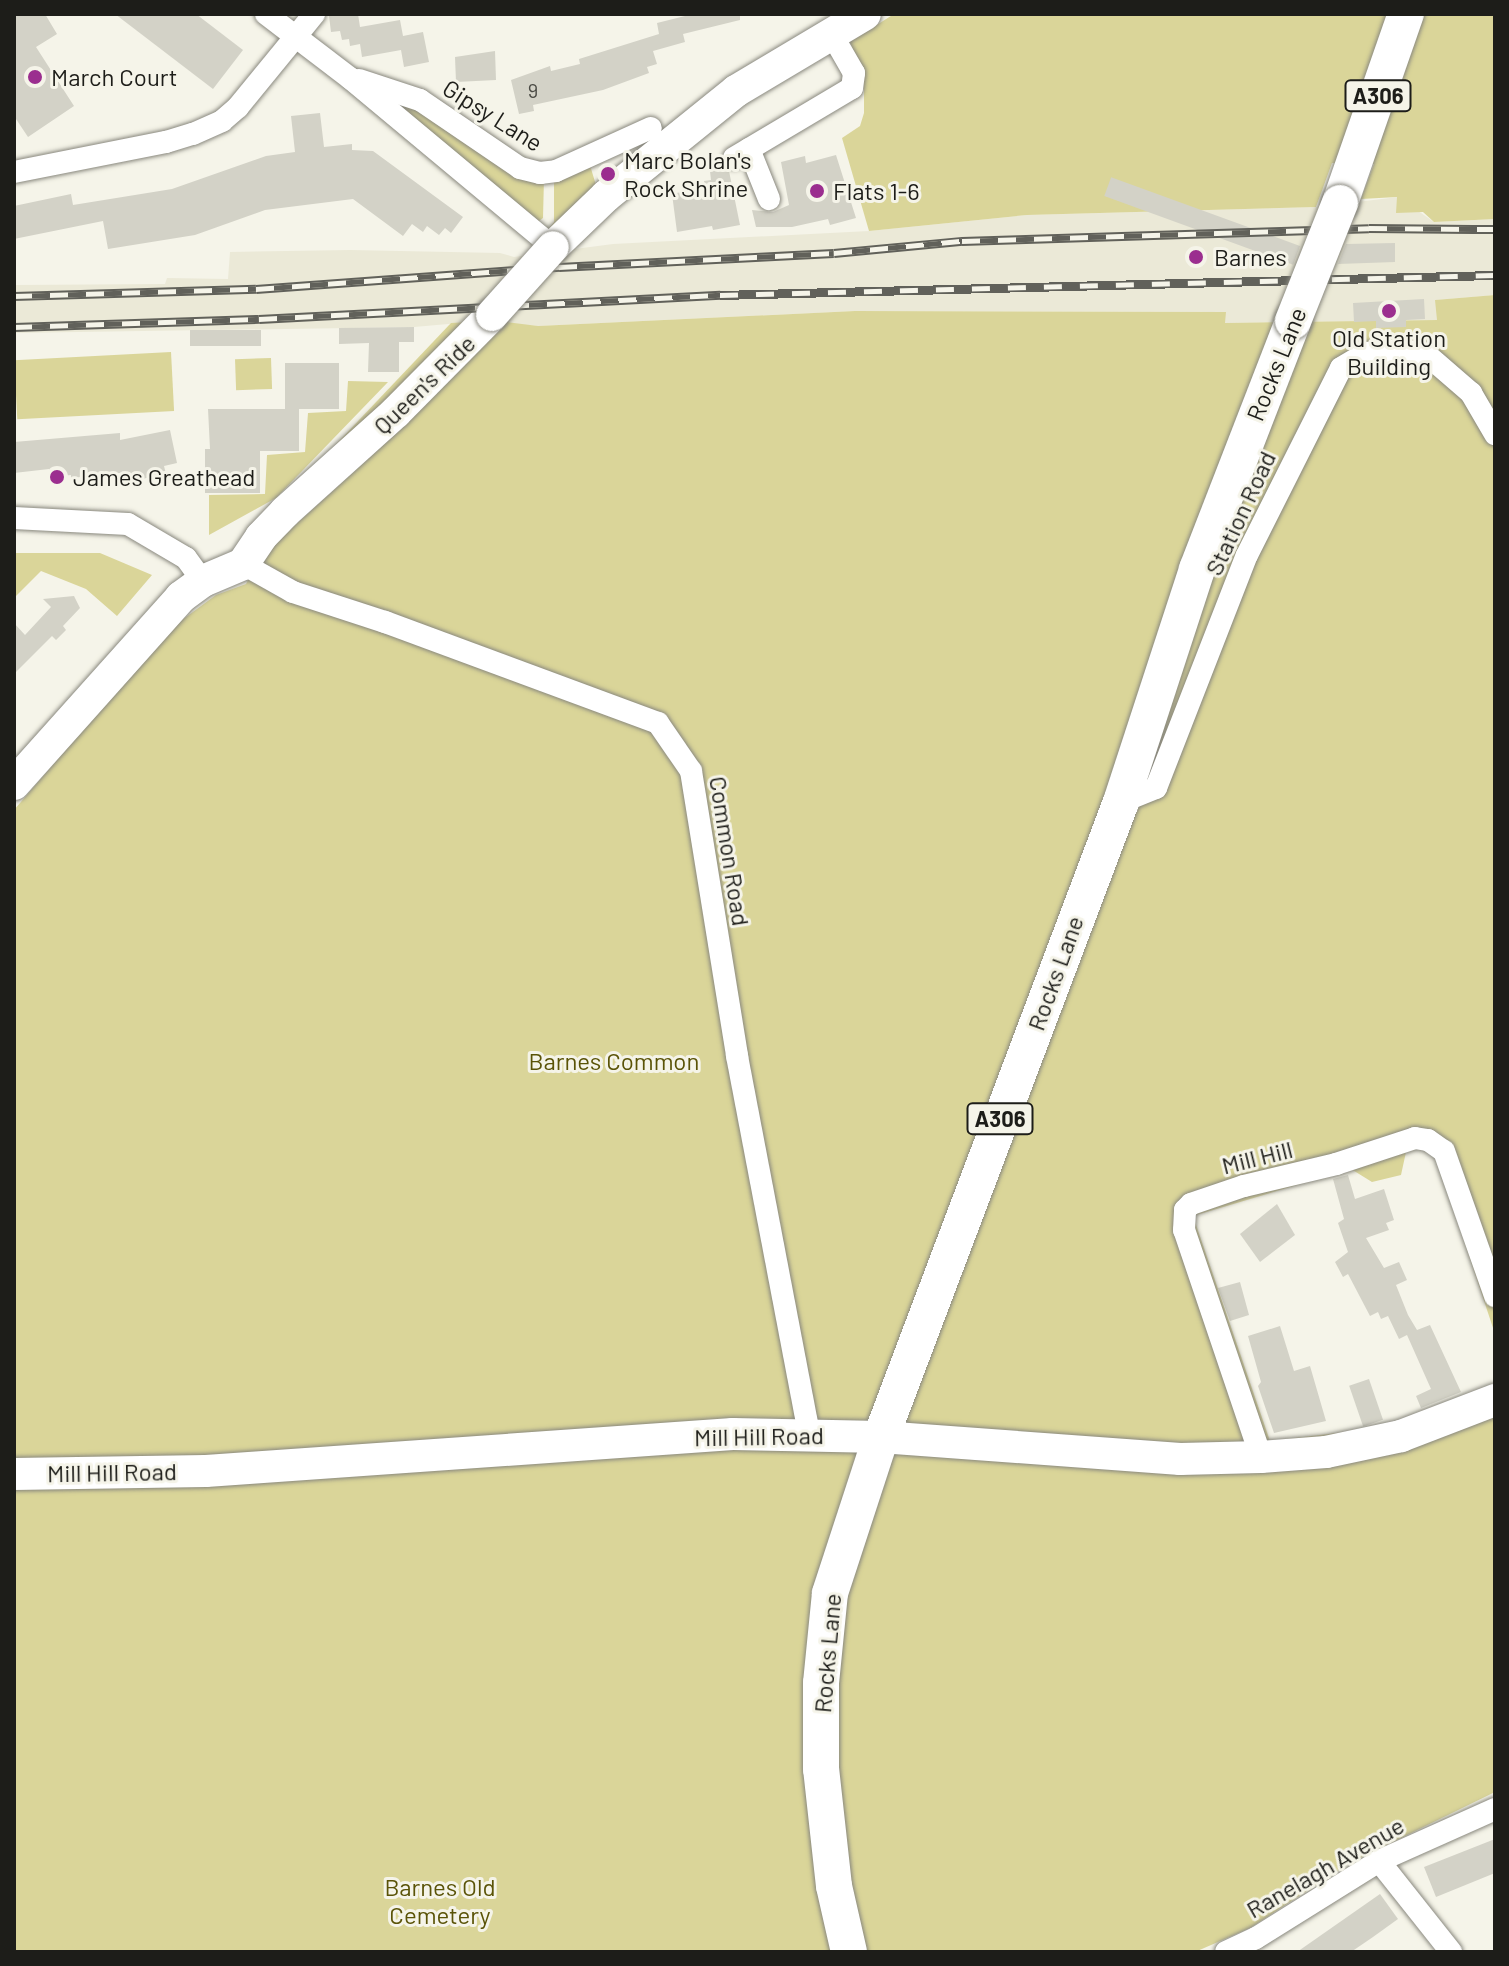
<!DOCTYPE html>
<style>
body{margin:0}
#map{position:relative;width:1509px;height:1966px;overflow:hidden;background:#f5f4e9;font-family:Barlow,sans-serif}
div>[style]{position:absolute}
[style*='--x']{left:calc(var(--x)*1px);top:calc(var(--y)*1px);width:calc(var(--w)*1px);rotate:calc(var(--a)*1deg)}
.built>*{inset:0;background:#ebe9d7}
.green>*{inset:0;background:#dad599;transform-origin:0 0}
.building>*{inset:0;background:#d3d2c7;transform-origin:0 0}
.roads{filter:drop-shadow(0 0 2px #89887e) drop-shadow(0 0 2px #89887e)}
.minor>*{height:22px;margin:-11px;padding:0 11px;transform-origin:11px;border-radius:11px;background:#fff}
.secondary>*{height:32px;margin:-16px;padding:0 16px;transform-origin:16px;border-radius:16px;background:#fff}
.primary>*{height:36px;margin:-18px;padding:0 18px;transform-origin:18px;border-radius:18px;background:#fff}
.rail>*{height:9px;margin-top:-4.5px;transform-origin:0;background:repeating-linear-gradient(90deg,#f5f4e9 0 18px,#61615a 0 36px);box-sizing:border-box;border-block:2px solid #61615a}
.bridges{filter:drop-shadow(0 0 2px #89887e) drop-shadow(0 0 2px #89887e)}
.secondary-bridge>*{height:32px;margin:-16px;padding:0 16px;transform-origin:16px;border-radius:16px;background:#fff}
.primary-bridge>*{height:36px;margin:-18px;padding:0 18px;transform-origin:18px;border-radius:18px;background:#fff}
.dots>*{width:22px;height:22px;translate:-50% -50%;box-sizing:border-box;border:4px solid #f5f4e9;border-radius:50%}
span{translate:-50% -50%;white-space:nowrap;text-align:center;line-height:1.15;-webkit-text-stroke:6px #f5f4e9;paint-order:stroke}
.number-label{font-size:20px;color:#4a4a44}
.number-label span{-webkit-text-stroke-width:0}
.shield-label span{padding:2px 6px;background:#f5f4e9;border:2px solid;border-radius:6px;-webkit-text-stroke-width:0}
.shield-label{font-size:22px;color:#1d1d19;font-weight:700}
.poi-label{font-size:24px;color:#1d1d19}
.left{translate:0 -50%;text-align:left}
.street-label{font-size:24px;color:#1d1d19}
.park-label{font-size:24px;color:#5a5307}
.frame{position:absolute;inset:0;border:16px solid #1d1d19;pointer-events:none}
</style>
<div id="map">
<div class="built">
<i style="clip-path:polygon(1398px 197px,1434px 222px,1495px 219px,1495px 295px,1436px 300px,1438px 320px,1224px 323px,1225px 312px,855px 311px,538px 326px,471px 322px,414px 327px,14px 333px,14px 285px,165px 284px,167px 278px,228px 279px,230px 252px,350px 250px,500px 253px,514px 257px,613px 244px,869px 231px,1027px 215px,1316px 207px)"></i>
</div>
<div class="green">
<i style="clip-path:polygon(894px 14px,1495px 14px,1495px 219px,1434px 222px,1423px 212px,1396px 213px,1397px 197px,1361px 199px,1374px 164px,1332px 163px,1316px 207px,1027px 215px,869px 231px,842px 138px,860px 126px,864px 113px,864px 76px,850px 42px)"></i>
<i style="clip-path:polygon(380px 91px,544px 178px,543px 218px,536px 223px)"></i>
<i style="clip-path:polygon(589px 162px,599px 195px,547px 231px,554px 222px,554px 177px)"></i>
<i style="clip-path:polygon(1495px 295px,1495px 1334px,1435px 1153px,1418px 1149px,1406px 1152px,1401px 1175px,1372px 1182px,1351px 1169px,1193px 1216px,1270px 1441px,1403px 1425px,1495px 1385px,1495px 1792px,1350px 1863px,1250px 1928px,1195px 1952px,14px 1952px,14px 810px,142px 661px,182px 620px,216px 595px,246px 584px,260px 557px,400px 430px,507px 322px,538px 326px,855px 311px,1226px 312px,1225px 323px,1437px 320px,1435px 300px)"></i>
<i style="clip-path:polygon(471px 322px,286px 497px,451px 323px)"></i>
<i style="left:171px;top:352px;width:59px;height:157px;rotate:87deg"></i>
<i style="left:271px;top:358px;width:31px;height:36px;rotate:88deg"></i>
<i style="clip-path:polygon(348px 381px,388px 382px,276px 498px,209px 535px,209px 495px,265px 494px,267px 455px,305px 452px,308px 413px,346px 411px)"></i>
<i style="clip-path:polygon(14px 553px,100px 553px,152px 575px,117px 616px,86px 589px,41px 571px,14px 598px)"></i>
</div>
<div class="building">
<i style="clip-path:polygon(14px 14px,45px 14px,57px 34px,36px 47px,74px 106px,28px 137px,14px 116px)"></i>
<i style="clip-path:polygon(115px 14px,196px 14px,243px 50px,213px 89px)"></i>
<i style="clip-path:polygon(358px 14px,360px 27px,400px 20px,403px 36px,423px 32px,429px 62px,404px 67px,401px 50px,362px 57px,360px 44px,350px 46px,349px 39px,342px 40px,340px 31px,331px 32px,329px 16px)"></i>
<i style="clip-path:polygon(693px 14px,740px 14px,740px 20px,683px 34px,685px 42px,653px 51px,657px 64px,647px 67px,649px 73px,603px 90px,533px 105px,534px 111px,519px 114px,511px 80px,550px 66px,551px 71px,580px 64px,579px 59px,659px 34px,657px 23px)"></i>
<i style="clip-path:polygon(495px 51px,496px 80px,456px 82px,455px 57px)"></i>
<i style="clip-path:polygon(320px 113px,324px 147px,352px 144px,352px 150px,373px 151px,463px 217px,451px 233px,445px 228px,439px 235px,427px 226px,423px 232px,412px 224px,403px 236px,353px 199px,265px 210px,195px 235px,108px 249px,103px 221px,14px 239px,14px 206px,71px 194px,73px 205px,172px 189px,266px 156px,295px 152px,291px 116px)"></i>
<i style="clip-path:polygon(836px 155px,856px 218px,830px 225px,828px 219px,792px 227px,756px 227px,752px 210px,773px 212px,789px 205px,781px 162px,805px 156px,806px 163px)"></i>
<i style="clip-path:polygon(725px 168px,729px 171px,740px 225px,713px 230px,712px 226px,677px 232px,672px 194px,705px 187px,704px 181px,711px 180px,710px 171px)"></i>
<i style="clip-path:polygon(1395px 243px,1395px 262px,1338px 264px,1346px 244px)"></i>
<i style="left:1300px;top:246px;width:20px;height:201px;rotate:110deg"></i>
<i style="clip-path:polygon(1424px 299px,1425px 319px,1406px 320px,1406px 327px,1376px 328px,1376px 321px,1354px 322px,1353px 303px)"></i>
<i style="clip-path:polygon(414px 327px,414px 342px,399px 342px,399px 372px,368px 372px,369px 343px,339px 344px,339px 328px)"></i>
<i style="left:261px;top:330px;width:16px;height:71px;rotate:90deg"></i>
<i style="left:285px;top:363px;width:54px;height:46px"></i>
<i style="clip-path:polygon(208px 409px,299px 409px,299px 451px,260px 451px,260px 493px,205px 493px,205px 449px,210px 449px)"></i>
<i style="clip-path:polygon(170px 430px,177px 463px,164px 466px,166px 474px,132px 481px,130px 472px,71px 478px,71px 475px,50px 477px,49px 469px,14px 473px,14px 442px,120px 433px,120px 440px)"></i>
<i style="clip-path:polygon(74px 596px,80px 608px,63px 626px,66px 630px,56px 640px,52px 636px,14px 674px,14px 623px,25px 635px,51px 607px,43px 599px)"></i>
<i style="clip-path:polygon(1348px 1175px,1355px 1199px,1384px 1189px,1394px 1220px,1386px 1223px,1389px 1230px,1366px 1238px,1384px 1268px,1399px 1262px,1407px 1280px,1396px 1285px,1408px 1315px,1417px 1330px,1430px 1325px,1461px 1392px,1421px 1408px,1416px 1396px,1431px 1389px,1407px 1335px,1399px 1339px,1388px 1316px,1381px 1319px,1378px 1312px,1370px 1316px,1348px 1274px,1343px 1277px,1335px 1262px,1348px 1252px,1338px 1223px,1344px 1219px,1333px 1179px)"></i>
<i style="clip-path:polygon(1277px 1204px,1295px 1235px,1260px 1262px,1240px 1234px)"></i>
<i style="clip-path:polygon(1240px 1282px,1249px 1315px,1230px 1321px,1218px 1288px)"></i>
<i style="clip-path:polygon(1280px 1326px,1294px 1371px,1310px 1366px,1326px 1421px,1274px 1433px,1258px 1386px,1261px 1382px,1248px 1336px)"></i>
<i style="left:1369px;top:1379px;width:43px;height:21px;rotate:71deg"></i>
<i style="clip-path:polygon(1495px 1839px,1495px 1873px,1436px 1897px,1424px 1867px)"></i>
<i style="clip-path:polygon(1380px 1894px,1398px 1919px,1373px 1937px,1351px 1952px,1297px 1952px)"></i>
</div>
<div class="roads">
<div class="minor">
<i style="--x:266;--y:14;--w:106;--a:37.3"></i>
<i style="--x:350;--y:78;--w:264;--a:39.8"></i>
<i style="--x:359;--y:80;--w:64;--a:18.2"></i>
<i style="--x:420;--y:100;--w:121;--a:34.2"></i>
<i style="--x:520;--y:168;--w:21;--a:14"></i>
<i style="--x:540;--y:173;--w:16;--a:-7"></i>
<i style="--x:556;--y:171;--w:104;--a:-24.4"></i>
<i style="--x:749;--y:149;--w:54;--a:68.2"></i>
<i style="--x:734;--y:158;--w:137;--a:-30.7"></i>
<i style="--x:852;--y:88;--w:15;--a:-82"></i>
<i style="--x:854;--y:73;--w:46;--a:-119.9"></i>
<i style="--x:14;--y:172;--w:155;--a:-11.2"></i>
<i style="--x:166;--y:142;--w:28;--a:-17"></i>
<i style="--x:193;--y:134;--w:32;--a:-24"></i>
<i style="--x:222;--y:121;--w:21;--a:-41"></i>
<i style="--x:238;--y:107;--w:120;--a:-50.7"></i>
<i style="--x:14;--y:518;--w:114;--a:3"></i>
<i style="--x:128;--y:524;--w:67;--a:30.4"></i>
<i style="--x:186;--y:558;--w:29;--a:54"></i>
<i style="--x:243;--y:564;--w:57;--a:29.2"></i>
<i style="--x:293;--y:592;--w:97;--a:18.1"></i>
<i style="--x:385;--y:622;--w:291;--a:20.3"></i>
<i style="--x:658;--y:723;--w:58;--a:55.5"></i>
<i style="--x:691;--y:771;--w:289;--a:80.8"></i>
<i style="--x:737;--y:1056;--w:386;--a:79.2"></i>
<i style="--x:1121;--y:802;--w:38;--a:-22"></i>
<i style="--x:1156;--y:788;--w:250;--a:-68.7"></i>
<i style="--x:1247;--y:555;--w:209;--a:-63.3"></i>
<i style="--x:1341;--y:368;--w:29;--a:-31"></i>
<i style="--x:1366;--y:353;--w:36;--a:-5"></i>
<i style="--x:1402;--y:350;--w:24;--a:9"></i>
<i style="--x:1426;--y:354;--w:60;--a:40.9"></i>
<i style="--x:1471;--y:393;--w:48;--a:59.7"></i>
<i style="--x:1261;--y:1457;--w:240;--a:-108.7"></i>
<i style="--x:1184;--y:1230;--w:20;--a:-87"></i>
<i style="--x:1185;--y:1210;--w:8;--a:-45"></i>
<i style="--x:1191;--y:1204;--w:56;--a:-18.8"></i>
<i style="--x:1244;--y:1186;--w:95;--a:-13.4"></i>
<i style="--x:1336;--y:1164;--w:83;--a:-18.2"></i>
<i style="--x:1415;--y:1138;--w:13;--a:9"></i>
<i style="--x:1428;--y:1140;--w:19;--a:35"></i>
<i style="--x:1444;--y:1151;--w:154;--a:70.6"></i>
<i style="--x:1379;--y:1861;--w:116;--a:51.6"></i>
<i style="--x:1226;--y:1952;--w:33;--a:-25"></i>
<i style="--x:1256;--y:1938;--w:145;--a:-32"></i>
<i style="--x:1379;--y:1861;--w:127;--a:-24.1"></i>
</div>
<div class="secondary">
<i style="--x:553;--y:247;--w:74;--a:-43.9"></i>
<i style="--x:606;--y:196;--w:167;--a:-38.9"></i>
<i style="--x:736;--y:91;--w:150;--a:-30.8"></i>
<i style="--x:14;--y:784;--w:251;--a:-48.2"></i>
<i style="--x:181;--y:597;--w:27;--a:-36"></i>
<i style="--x:203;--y:581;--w:43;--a:-23"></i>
<i style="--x:243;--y:564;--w:32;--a:-56"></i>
<i style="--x:261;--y:537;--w:35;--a:-46"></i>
<i style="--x:285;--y:512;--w:149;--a:-42"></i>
<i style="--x:396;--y:412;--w:136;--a:-45.3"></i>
<i style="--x:14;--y:1474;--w:192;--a:-0.9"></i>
<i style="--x:206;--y:1471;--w:528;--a:-4.02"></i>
<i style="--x:733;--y:1434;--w:148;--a:1.2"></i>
<i style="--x:881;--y:1437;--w:300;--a:4.2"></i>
<i style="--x:1180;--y:1459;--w:81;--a:-1.4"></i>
<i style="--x:1261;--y:1457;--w:65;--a:-4.4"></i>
<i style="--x:1326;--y:1452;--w:77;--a:-12"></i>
<i style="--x:1401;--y:1436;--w:101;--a:-21"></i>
</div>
<div class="primary">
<i style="--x:1340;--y:203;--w:200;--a:-70.8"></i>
<i style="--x:849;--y:1952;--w:68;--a:-102.8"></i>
<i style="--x:834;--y:1886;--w:118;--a:-96.3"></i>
<i style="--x:821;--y:1769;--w:86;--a:-90"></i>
<i style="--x:821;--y:1683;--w:90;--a:-84.3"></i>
<i style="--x:830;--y:1593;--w:164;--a:-71.9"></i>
<i style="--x:881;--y:1437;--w:679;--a:-69.3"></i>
<i style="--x:1121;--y:802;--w:245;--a:-71.9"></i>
<i style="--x:1197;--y:569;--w:266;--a:-68.8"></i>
</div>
</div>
<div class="rail">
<i style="--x:14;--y:296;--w:242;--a:-1.7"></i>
<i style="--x:256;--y:289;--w:304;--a:-4.2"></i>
<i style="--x:559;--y:267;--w:275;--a:-2.9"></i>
<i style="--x:834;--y:253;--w:129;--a:-5.4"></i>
<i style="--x:962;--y:241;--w:407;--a:-1.8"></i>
<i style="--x:1369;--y:228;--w:126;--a:0.5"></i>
<i style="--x:14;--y:327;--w:245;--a:-1.9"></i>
<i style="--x:259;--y:319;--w:462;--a:-3"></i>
<i style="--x:720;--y:295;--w:775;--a:-1.48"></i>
</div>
<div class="bridges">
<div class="secondary-bridge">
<i style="--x:492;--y:315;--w:91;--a:-48.1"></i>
</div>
<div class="primary-bridge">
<i style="--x:1293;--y:321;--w:127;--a:-68.3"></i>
</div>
</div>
<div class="dots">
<i style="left:35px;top:77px;background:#9b2e8f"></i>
<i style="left:608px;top:174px;background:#9b2e8f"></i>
<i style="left:817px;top:191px;background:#9b2e8f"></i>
<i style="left:1196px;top:257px;background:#9b2e8f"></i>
<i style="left:1389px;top:311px;background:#9b2e8f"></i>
<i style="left:57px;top:477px;background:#9b2e8f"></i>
</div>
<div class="number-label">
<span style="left:533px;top:90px">9</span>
</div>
<div class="shield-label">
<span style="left:1378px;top:96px">A306</span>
<span style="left:1000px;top:1119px">A306</span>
</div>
<div class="poi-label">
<span class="left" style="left:51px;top:77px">March Court</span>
<span class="left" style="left:624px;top:174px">Marc Bolan's<br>Rock Shrine</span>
<span class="left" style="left:833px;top:191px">Flats 1-6</span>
<span class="left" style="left:1214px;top:257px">Barnes</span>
<span style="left:1389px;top:352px">Old Station<br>Building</span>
<span class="left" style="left:73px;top:477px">James Greathead</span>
</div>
<div class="street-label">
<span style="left:493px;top:115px;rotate:32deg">Gipsy Lane</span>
<span style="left:1276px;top:364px;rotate:-68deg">Rocks Lane</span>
<span style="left:424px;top:384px;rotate:-44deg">Queen's Ride</span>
<span style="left:1240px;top:513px;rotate:-65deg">Station Road</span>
<span style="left:730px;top:851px;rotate:81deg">Common Road</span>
<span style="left:1055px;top:973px;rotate:-70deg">Rocks Lane</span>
<span style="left:1257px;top:1157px;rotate:-14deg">Mill Hill</span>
<span style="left:759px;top:1436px;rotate:-1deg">Mill Hill Road</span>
<span style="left:112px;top:1472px;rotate:-1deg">Mill Hill Road</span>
<span style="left:827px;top:1653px;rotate:-85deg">Rocks Lane</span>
<span style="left:1325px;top:1867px;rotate:-30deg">Ranelagh Avenue</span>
</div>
<div class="park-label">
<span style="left:614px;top:1061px">Barnes Common</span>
<span style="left:440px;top:1901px">Barnes Old<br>Cemetery</span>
</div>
<div class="frame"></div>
</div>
